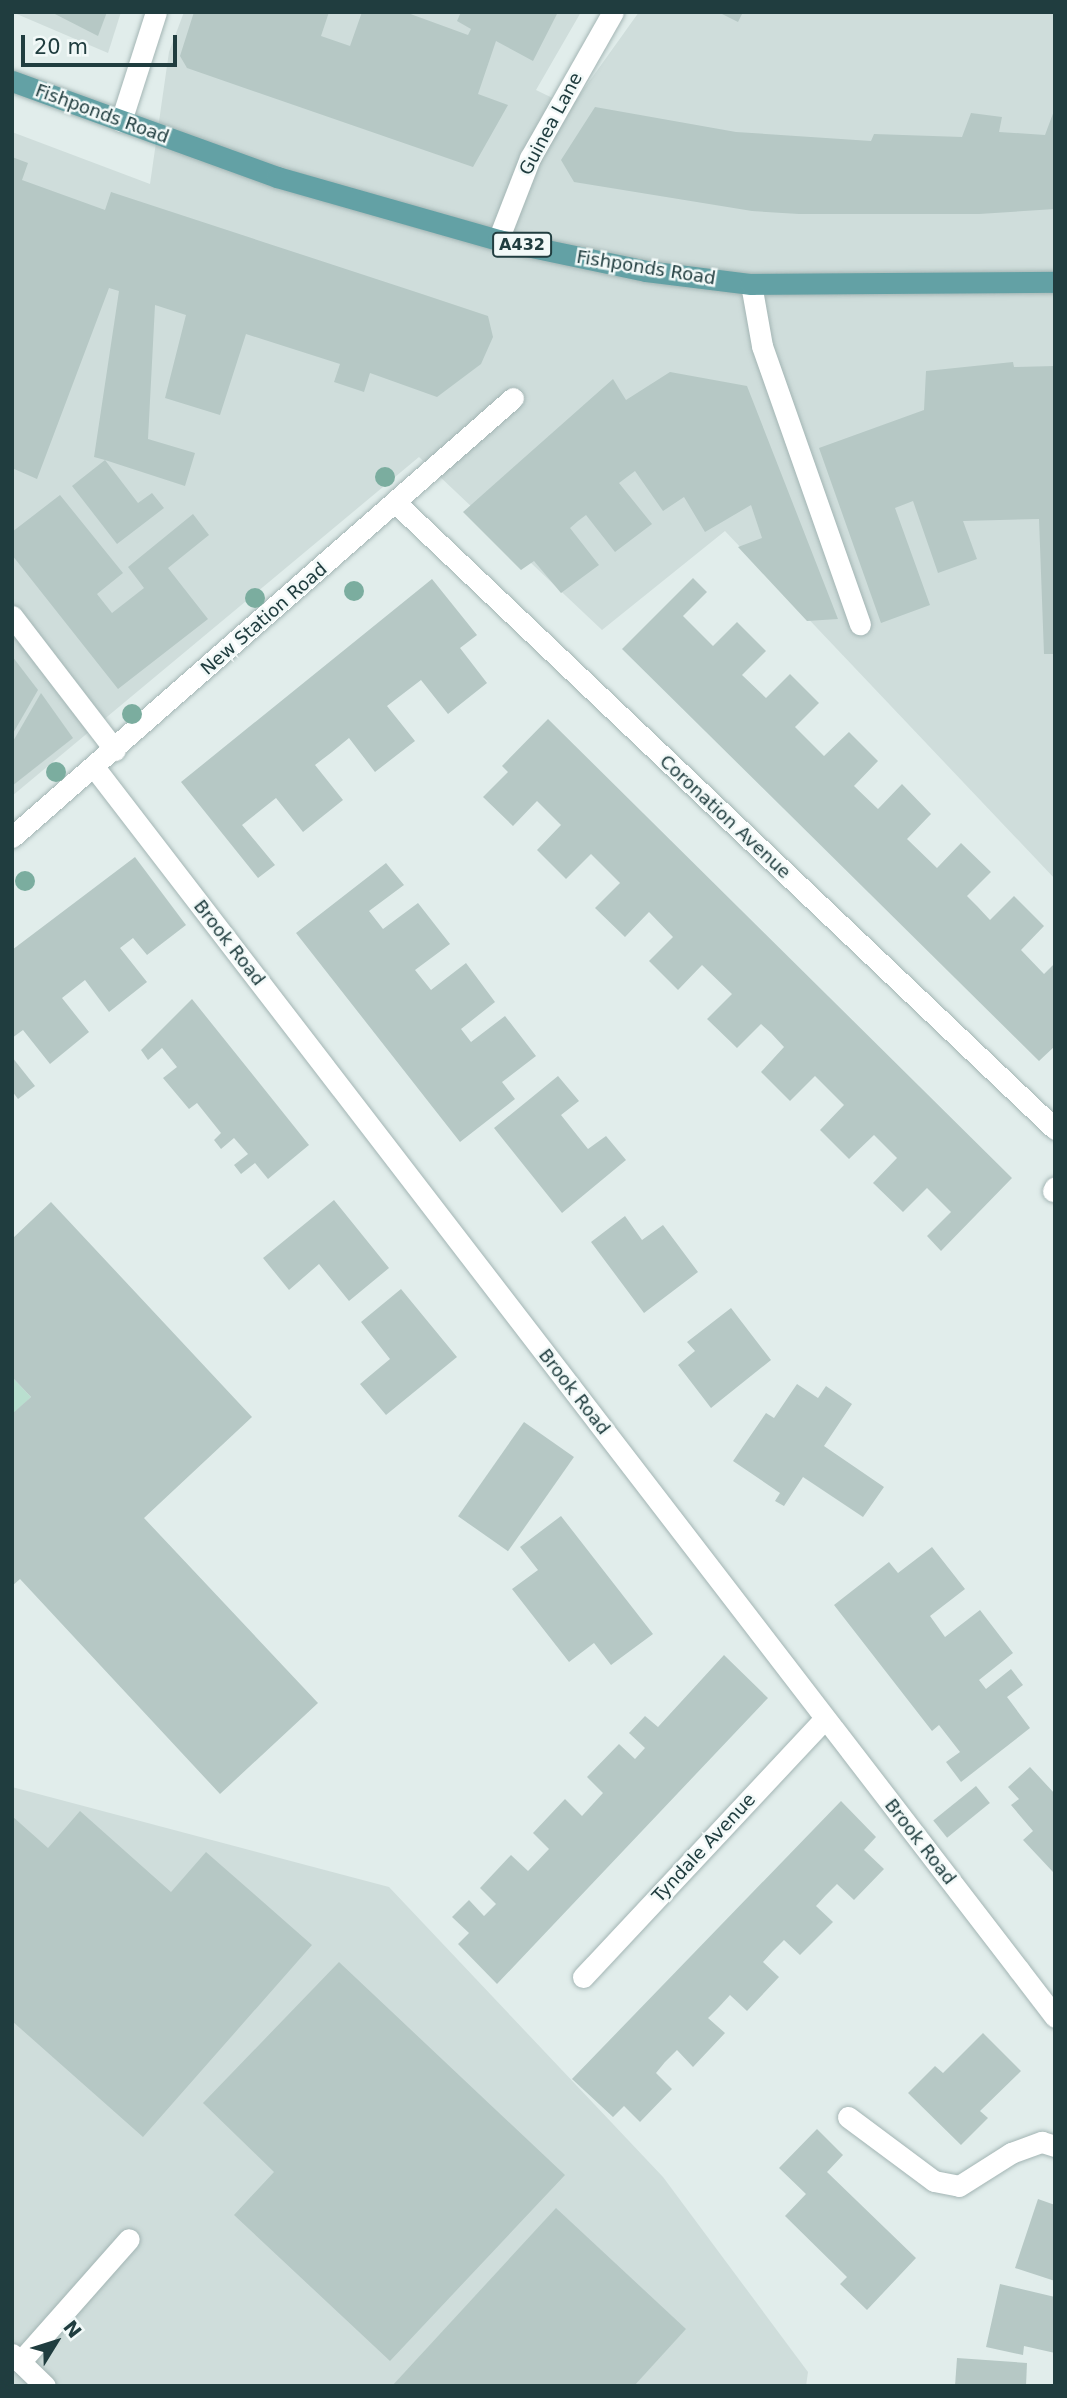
<!DOCTYPE html>
<style>
body{margin:0}
#map{position:relative;width:1067px;height:2398px;overflow:hidden;background:#e1edeb;font-family:"DejaVu Sans",sans-serif}
div>[style]{position:absolute}
[style*='--x']{left:calc(var(--x)*1px);top:calc(var(--y)*1px);width:calc(var(--w)*1px);rotate:calc(var(--a)*1deg)}
.built>*{inset:0;background:#cfdddb}
.green>*{inset:0;background:#b9dfcf}
.building>*{inset:0;background:#b6c8c5;transform-origin:0 0}
.roads{filter:drop-shadow(0 0 2px #a3b5b4) drop-shadow(0 0 2px #a3b5b4)}
.service>*{height:21px;margin:-10.5px;padding:0 10.5px;transform-origin:10.5px;border-radius:10.5px;background:#fff}
.minor>*{height:21px;margin:-10.5px;padding:0 10.5px;transform-origin:10.5px;border-radius:10.5px;background:#fff}
.primary>*{height:21px;margin:-10.5px;padding:0 10.5px;transform-origin:10.5px;border-radius:10.5px;background:#63a1a5}
.trees>*{width:20px;height:20px;margin:-10px;border-radius:50%;background:#7bad9f}
span{translate:-50% -50%;white-space:nowrap;text-align:center;line-height:1.15;-webkit-text-stroke:5px #f2f9f8;paint-order:stroke}
.shield-label span{padding:2px 5px;background:#f2f9f8;border:2px solid;border-radius:5px;-webkit-text-stroke-width:0}
.shield-label{font-size:16px;color:#203d3f;font-weight:700}
.street-label{font-size:18px;color:#203d3f}
.frame{position:absolute;inset:0;border:14px solid #203d3f;pointer-events:none}
.north{position:absolute;left:21px;top:2307px;width:70px;height:70px;-webkit-text-stroke:5px #f2f9f8;paint-order:stroke;rotate:52deg;font-size:19px;font-weight:700;line-height:28px;text-align:center;color:#203d3f}
.north::after{content:'';display:block;margin:auto;width:24px;height:32px;background:#203d3f;clip-path:polygon(50% 0,100% 100%,50% 72%,0 100%)}
.scale{position:absolute;left:21px;top:35px;width:156px;height:32px;box-sizing:border-box;border:4px solid #203d3f;border-top:0;padding-left:9px;font-size:21px;line-height:24px;white-space:nowrap;color:#203d3f;-webkit-text-stroke:5px #f2f9f8;paint-order:stroke}
</style>
<div id="map">
<div class="built">
<i style="clip-path:polygon(12px 12px,121px 12px,108px 53px)"></i>
<i style="clip-path:polygon(184px 12px,581px 12px,536px 90px,571px 107px,639px 12px,1055px 12px,1055px 879px,725px 531px,602px 630px,419px 457px,12px 796px,12px 132px,150px 184px,169px 52px)"></i>
<i style="clip-path:polygon(12px 1787px,389px 1887px,663px 2177px,808px 2372px,806px 2386px,12px 2386px)"></i>
</div>
<div class="green">
<i style="clip-path:polygon(12px 1377px,31px 1397px,12px 1415px)"></i>
</div>
<div class="building">
<i style="clip-path:polygon(51px 12px,107px 12px,98px 36px)"></i>
<i style="clip-path:polygon(194px 12px,329px 12px,321px 36px,350px 46px,362px 12px,405px 12px,468px 35px,471px 29px,457px 21px,461px 12px,558px 12px,533px 61px,496px 41px,478px 94px,508px 105px,473px 167px,187px 68px,180px 56px)"></i>
<i style="clip-path:polygon(718px 12px,743px 12px,738px 22px)"></i>
<i style="clip-path:polygon(595px 107px,736px 132px,871px 141px,874px 134px,962px 137px,971px 113px,1002px 117px,999px 132px,1045px 135px,1055px 108px,1055px 209px,979px 214px,799px 214px,752px 211px,574px 182px,561px 160px)"></i>
<i style="clip-path:polygon(12px 157px,28px 163px,22px 180px,105px 210px,111px 192px,422px 294px,488px 316px,493px 337px,481px 364px,437px 397px,370px 373px,364px 392px,334px 382px,340px 364px,246px 334px,220px 415px,165px 398px,186px 315px,155px 305px,148px 439px,195px 453px,185px 486px,105px 460px,138px 503px,152px 493px,164px 508px,117px 544px,72px 486px,105px 460px,94px 457px,119px 291px,109px 288px,37px 479px,12px 468px)"></i>
<i style="clip-path:polygon(1013px 362px,1014px 367px,1055px 366px,1055px 654px,1044px 654px,1039px 519px,963px 521px,977px 559px,938px 573px,913px 501px,895px 508px,930px 605px,881px 623px,819px 448px,924px 410px,926px 371px)"></i>
<i style="clip-path:polygon(670px 372px,747px 386px,838px 619px,807px 621px,738px 547px,762px 538px,751px 505px,705px 532px,684px 497px,663px 511px,635px 471px,619px 483px,652px 524px,615px 552px,586px 515px,578px 521px,570px 528px,599px 565px,561px 593px,534px 561px,521px 570px,463px 512px,613px 379px,626px 400px)"></i>
<i style="clip-path:polygon(60px 495px,123px 573px,97px 594px,112px 613px,144px 588px,128px 567px,193px 514px,209px 535px,168px 568px,208px 619px,118px 689px,12px 555px,12px 532px)"></i>
<i style="clip-path:polygon(693px 578px,707px 592px,683px 616px,713px 646px,737px 622px,766px 651px,742px 675px,766px 698px,790px 674px,819px 703px,795px 727px,824px 756px,849px 732px,878px 761px,854px 786px,878px 809px,902px 784px,931px 814px,907px 839px,937px 868px,961px 843px,991px 872px,967px 896px,977px 906px,990px 920px,1014px 896px,1044px 926px,1021px 950px,1044px 974px,1055px 963px,1055px 1046px,1039px 1061px,622px 649px)"></i>
<i style="clip-path:polygon(432px 579px,477px 635px,460px 648px,487px 683px,448px 714px,421px 680px,387px 706px,415px 741px,375px 772px,349px 738px,332px 752px,315px 765px,343px 800px,303px 832px,276px 798px,242px 825px,275px 865px,258px 878px,181px 782px)"></i>
<i style="clip-path:polygon(12px 656px,38px 690px,12px 735px)"></i>
<i style="clip-path:polygon(41px 693px,73px 738px,12px 786px,12px 743px)"></i>
<i style="clip-path:polygon(548px 719px,1012px 1178px,941px 1251px,927px 1236px,951px 1212px,927px 1188px,903px 1212px,873px 1183px,897px 1158px,874px 1135px,849px 1159px,820px 1130px,844px 1105px,815px 1076px,790px 1101px,761px 1072px,784px 1047px,771px 1033px,761px 1024px,737px 1048px,707px 1019px,732px 994px,702px 965px,678px 990px,649px 961px,673px 937px,649px 912px,625px 937px,595px 908px,620px 883px,591px 854px,566px 879px,537px 850px,561px 825px,537px 801px,513px 826px,483px 797px,508px 772px,502px 766px)"></i>
<i style="clip-path:polygon(135px 857px,186px 925px,147px 955px,133px 938px,120px 948px,147px 982px,109px 1012px,85px 980px,62px 998px,89px 1032px,50px 1064px,23px 1030px,12px 1038px,12px 950px)"></i>
<i style="clip-path:polygon(386px 863px,404px 885px,369px 911px,383px 929px,418px 903px,450px 944px,415px 970px,431px 990px,466px 963px,495px 1002px,461px 1029px,471px 1042px,505px 1016px,536px 1056px,502px 1082px,515px 1099px,460px 1142px,296px 933px)"></i>
<i style="clip-path:polygon(192px 999px,309px 1145px,268px 1179px,255px 1163px,241px 1174px,234px 1165px,248px 1154px,234px 1138px,221px 1149px,214px 1140px,221px 1133px,197px 1103px,189px 1109px,163px 1078px,177px 1067px,162px 1048px,148px 1060px,141px 1050px)"></i>
<i style="clip-path:polygon(12px 1057px,35px 1086px,18px 1099px,12px 1091px)"></i>
<i style="clip-path:polygon(558px 1076px,579px 1101px,561px 1115px,588px 1149px,606px 1136px,626px 1160px,562px 1213px,494px 1128px)"></i>
<i style="clip-path:polygon(334px 1200px,389px 1268px,349px 1301px,319px 1264px,289px 1290px,263px 1258px)"></i>
<i style="clip-path:polygon(51px 1202px,252px 1417px,144px 1518px,318px 1703px,220px 1794px,20px 1579px,12px 1586px,12px 1414px,31px 1397px,12px 1377px,12px 1239px)"></i>
<i style="clip-path:polygon(625px 1216px,642px 1240px,663px 1225px,698px 1272px,644px 1313px,591px 1242px)"></i>
<i style="clip-path:polygon(401px 1289px,457px 1357px,386px 1415px,360px 1384px,390px 1359px,361px 1322px)"></i>
<i style="clip-path:polygon(731px 1308px,771px 1360px,711px 1408px,678px 1365px,695px 1351px,687px 1342px)"></i>
<i style="clip-path:polygon(797px 1384px,818px 1398px,826px 1386px,852px 1404px,824px 1446px,884px 1487px,863px 1517px,803px 1477px,784px 1506px,775px 1501px,780px 1493px,733px 1461px,766px 1413px,774px 1418px)"></i>
<i style="left:524px;top:1422px;width:61px;height:115px;rotate:35deg"></i>
<i style="clip-path:polygon(561px 1516px,653px 1634px,611px 1665px,594px 1643px,569px 1662px,512px 1589px,538px 1570px,520px 1547px)"></i>
<i style="clip-path:polygon(932px 1547px,965px 1589px,930px 1616px,945px 1637px,980px 1610px,1013px 1653px,979px 1680px,986px 1689px,1011px 1669px,1023px 1685px,1007px 1697px,1030px 1728px,961px 1782px,946px 1762px,960px 1752px,939px 1725px,932px 1731px,834px 1605px,889px 1562px,898px 1573px)"></i>
<i style="clip-path:polygon(724px 1655px,768px 1698px,497px 1984px,458px 1944px,469px 1933px,452px 1917px,469px 1900px,484px 1916px,496px 1904px,480px 1888px,511px 1855px,528px 1871px,549px 1849px,533px 1833px,565px 1799px,582px 1816px,603px 1793px,587px 1777px,619px 1744px,635px 1759px,645px 1748px,629px 1733px,645px 1716px,658px 1727px)"></i>
<i style="clip-path:polygon(1030px 1767px,1055px 1794px,1053px 1872px,1023px 1840px,1033px 1831px,1011px 1805px,1019px 1799px,1008px 1787px)"></i>
<i style="left:976px;top:1786px;width:22px;height:55px;rotate:51deg"></i>
<i style="clip-path:polygon(841px 1801px,876px 1837px,864px 1850px,884px 1869px,854px 1900px,837px 1884px,826px 1895px,816px 1906px,833px 1922px,800px 1955px,784px 1940px,773px 1951px,763px 1962px,779px 1977px,747px 2011px,730px 1995px,719px 2007px,708px 2018px,725px 2033px,693px 2067px,677px 2050px,665px 2062px,656px 2073px,672px 2089px,640px 2122px,624px 2106px,613px 2117px,572px 2079px)"></i>
<i style="clip-path:polygon(80px 1811px,171px 1892px,206px 1852px,312px 1945px,143px 2137px,12px 2021px,12px 1816px,48px 1848px)"></i>
<i style="clip-path:polygon(339px 1962px,565px 2175px,390px 2361px,234px 2215px,274px 2172px,203px 2103px)"></i>
<i style="clip-path:polygon(983px 2033px,1021px 2071px,980px 2111px,988px 2118px,961px 2145px,908px 2093px,935px 2066px,943px 2073px)"></i>
<i style="clip-path:polygon(817px 2129px,843px 2155px,827px 2172px,916px 2258px,867px 2310px,840px 2284px,847px 2277px,785px 2216px,806px 2194px,779px 2168px)"></i>
<i style="clip-path:polygon(1038px 2199px,1055px 2205px,1055px 2281px,1015px 2268px)"></i>
<i style="clip-path:polygon(556px 2208px,686px 2329px,634px 2386px,392px 2386px)"></i>
<i style="clip-path:polygon(1000px 2284px,1055px 2297px,1055px 2353px,1024px 2346px,1023px 2355px,986px 2347px)"></i>
<i style="clip-path:polygon(957px 2358px,1027px 2363px,1026px 2386px,955px 2386px)"></i>
</div>
<div class="roads">
<div class="service">
<i style="--x:751;--y:284;--w:63;--a:79.9"></i>
<i style="--x:762;--y:346;--w:295;--a:70.6"></i>
<i style="--x:1019;--y:1970;--w:59;--a:52.5"></i>
</div>
<div class="minor">
<i style="--x:121;--y:121;--w:114;--a:-72.2"></i>
<i style="--x:498;--y:240;--w:88;--a:-68.7"></i>
<i style="--x:530;--y:158;--w:168;--a:-60.4"></i>
<i style="--x:396;--y:503;--w:909;--a:43.53"></i>
<i style="--x:12;--y:616;--w:169;--a:52.5"></i>
<i style="--x:94;--y:767;--w:1518;--a:52.44"></i>
<i style="--x:12;--y:837;--w:666;--a:-41.23"></i>
<i style="--x:1053;--y:1191;--w:4;--a:-63"></i>
<i style="--x:583;--y:1977;--w:354;--a:-46.9"></i>
<i style="--x:848;--y:2117;--w:107;--a:36.7"></i>
<i style="--x:934;--y:2181;--w:25;--a:11"></i>
<i style="--x:959;--y:2186;--w:62;--a:-32.4"></i>
<i style="--x:1011;--y:2153;--w:33;--a:-20"></i>
<i style="--x:1042;--y:2142;--w:14;--a:17"></i>
<i style="--x:12;--y:2354;--w:46;--a:44.1"></i>
<i style="--x:20;--y:2362;--w:164;--a:-48.5"></i>
</div>
<div class="primary">
<i style="--x:12;--y:81;--w:282;--a:19.9"></i>
<i style="--x:277;--y:177;--w:230;--a:15.9"></i>
<i style="--x:498;--y:240;--w:151;--a:11.8"></i>
<i style="--x:646;--y:271;--w:106;--a:7.1"></i>
<i style="--x:751;--y:284;--w:304;--a:-0.4"></i>
</div>
</div>
<div class="trees">
<i style="left:385px;top:477px"></i>
<i style="left:354px;top:591px"></i>
<i style="left:255px;top:598px"></i>
<i style="left:132px;top:714px"></i>
<i style="left:56px;top:772px"></i>
<i style="left:25px;top:881px"></i>
</div>
<div class="shield-label">
<span style="left:522px;top:245px">A432</span>
</div>
<div class="street-label">
<span style="left:102px;top:114px;rotate:20deg">Fishponds Road</span>
<span style="left:551px;top:124px;rotate:-62deg">Guinea Lane</span>
<span style="left:646px;top:268px;rotate:9deg">Fishponds Road</span>
<span style="left:264px;top:619px;rotate:-41deg">New Station Road</span>
<span style="left:725px;top:817px;rotate:43deg">Coronation Avenue</span>
<span style="left:229px;top:943px;rotate:52deg">Brook Road</span>
<span style="left:574px;top:1392px;rotate:52deg">Brook Road</span>
<span style="left:920px;top:1842px;rotate:52deg">Brook Road</span>
<span style="left:704px;top:1848px;rotate:-47deg">Tyndale Avenue</span>
</div>
<div class="frame"></div>
<div class="north">N</div>
<div class="scale">20 m</div>
</div>
